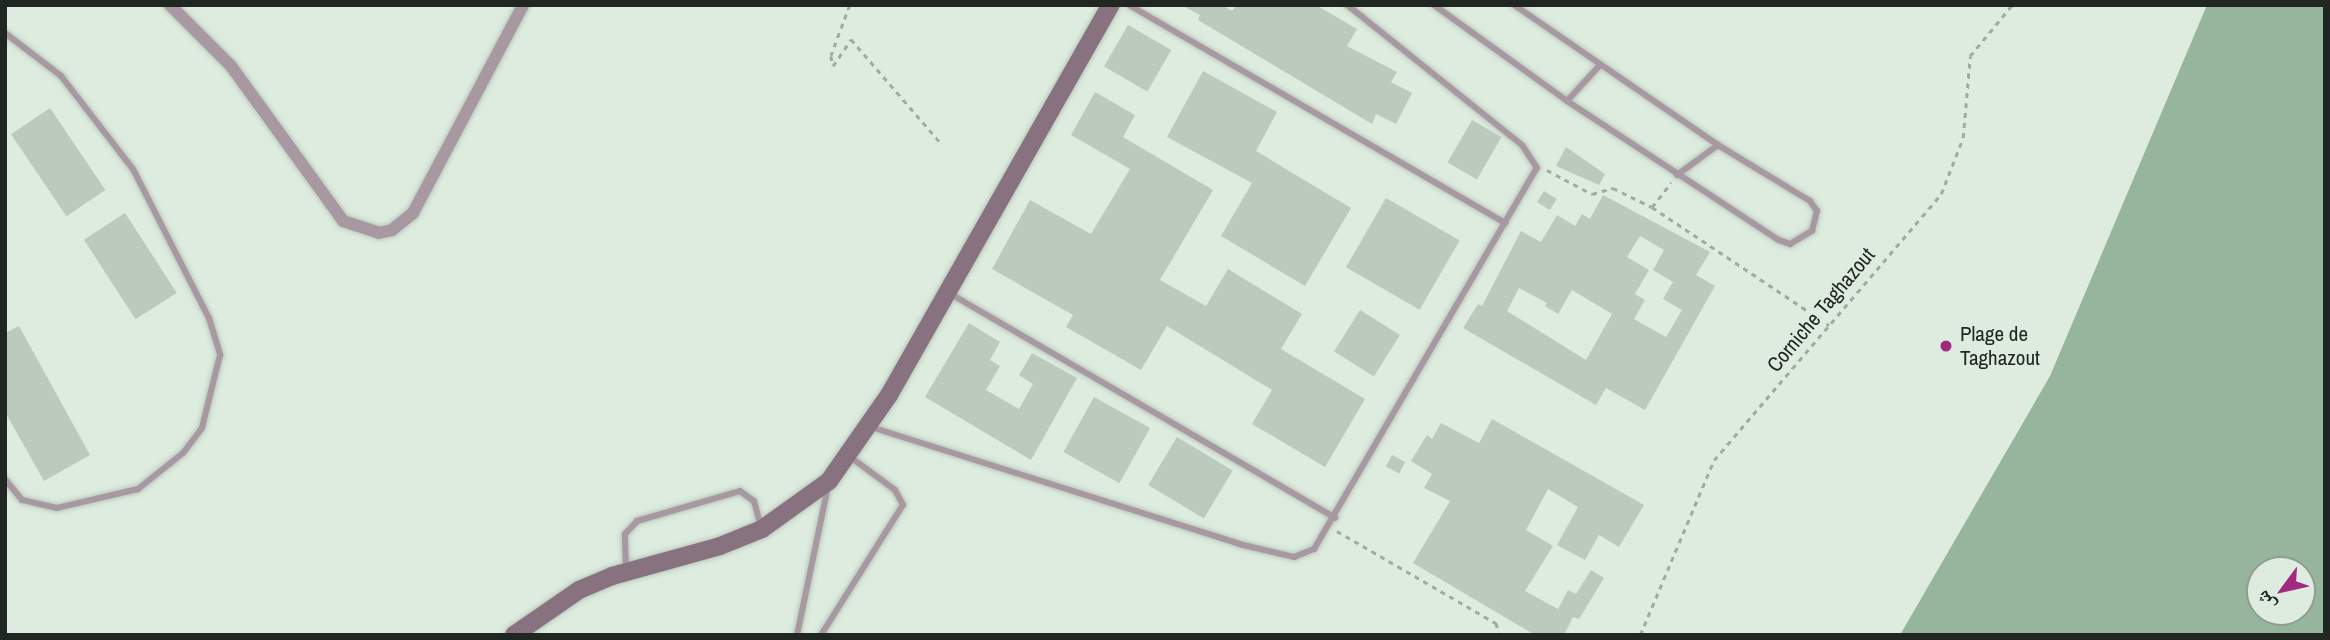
<!DOCTYPE html>
<meta charset="utf-8">
<style>
body{margin:0}
#map{position:relative;width:2330px;height:640px;overflow:hidden;background:#ddecdf;font-family:"Archivo Narrow","Noto Naskh Arabic",sans-serif}
div>[style]{position:absolute}
[style*='--x']{left:calc(var(--x)*1px);top:calc(var(--y)*1px);width:calc(var(--w)*1px);rotate:calc(var(--a)*1deg)}
.water>*{inset:0;background:#96b59c}
.building>*{inset:0;background:#bccabe;transform-origin:0 0}
.path>*{height:2.5px;margin-top:-1.25px;transform-origin:0;background:repeating-linear-gradient(90deg,#9faba0 0 5px,transparent 0 10px)}
.roads{filter:drop-shadow(0 0 2px #bbc8bd) drop-shadow(0 0 2px #bbc8bd)}
.lane>*{height:6px;margin:-3px;padding:0 3px;transform-origin:3px;border-radius:3px;background:#a798a1}
.street>*{height:12px;margin:-6px;padding:0 6px;transform-origin:6px;border-radius:6px;background:#a798a1}
.secondary>*{height:18px;margin:-9px;padding:0 9px;transform-origin:9px;border-radius:9px;background:#88727f}
.dots>*{width:19px;height:19px;translate:-50% -50%;box-sizing:border-box;border:4px solid #ddecdf;border-radius:50%}
span{translate:-50% -50%;white-space:nowrap;text-align:center;line-height:1.15;-webkit-text-stroke:7px #ddecdf;paint-order:stroke}
.street-label{font-size:21px;color:#202621}
.poi-label{font-size:21px;color:#202621}
.left{translate:0 -50%;text-align:left}
.frame{position:absolute;inset:0;border:7px solid #202621;pointer-events:none}
.north{position:absolute;left:2246px;top:556px;width:70px;height:70px;box-sizing:border-box;background:#ddecdf;border:2px solid #919d93;border-radius:50%;rotate:237deg;font-size:19px;font-weight:700;line-height:28px;text-align:center;color:#202621}
.north::after{content:'';display:block;margin:auto;width:24px;height:32px;background:#a12981;clip-path:polygon(50% 0,100% 100%,50% 72%,0 100%)}
</style>
<div id="map">
<div class="water">
<i style="clip-path:polygon(evenodd,2207px 5px,2325px 5px,2325px 635px,1900px 635px,2050px 376px,2207px 5px,2260px 570px,2302px 570px,2302px 612px,2260px 612px,2260px 570px)"></i>
</div>
<div class="building">
<i style="clip-path:polygon(1181px 5px,1222px 5px,1232px 11px,1236px 5px,1316px 5px,1357px 29px,1347px 46px,1397px 72px,1391px 82px,1412px 93px,1396px 124px,1376px 114px,1372px 124px,1198px 20px,1200px 15px)"></i>
<i style="left:1128px;top:25px;width:50px;height:48px;rotate:30deg"></i>
<i style="clip-path:polygon(1203px 71px,1277px 112px,1256px 151px,1351px 208px,1305px 286px,1221px 236px,1252px 183px,1167px 137px)"></i>
<i style="clip-path:polygon(1095px 92px,1135px 115px,1123px 137px,1213px 190px,1160px 280px,1206px 306px,1228px 269px,1302px 314px,1281px 349px,1365px 399px,1325px 467px,1252px 424px,1272px 390px,1167px 326px,1141px 370px,1066px 327px,1073px 315px,992px 269px,1030px 200px,1091px 234px,1130px 169px,1071px 135px)"></i>
<i style="left:50px;top:108px;width:99px;height:47px;rotate:56deg"></i>
<i style="left:1472px;top:120px;width:34px;height:49px;rotate:30deg"></i>
<i style="clip-path:polygon(1566px 147px,1605px 174px,1599px 185px,1556px 166px)"></i>
<i style="left:1544px;top:191px;width:15px;height:13px;rotate:32deg"></i>
<i style="clip-path:polygon(evenodd,1603px 195px,1710px 252px,1696px 275px,1715px 286px,1645px 410px,1606px 388px,1596px 405px,1463px 328px,1478px 304px,1482px 306px,1521px 231px,1541px 242px,1557px 215px,1575px 226px,1582px 214px,1590px 219px,1603px 195px,1640px 236px,1664px 250px,1653px 270px,1673px 282px,1663px 299px,1682px 310px,1666px 337px,1634px 319px,1645px 300px,1635px 294px,1649px 270px,1627px 257px,1640px 236px,1603px 195px,1519px 288px,1547px 303px,1545px 306px,1558px 314px,1572px 290px,1612px 314px,1586px 360px,1507px 311px,1519px 288px)"></i>
<i style="left:1386px;top:198px;width:85px;height:80px;rotate:30deg"></i>
<i style="left:125px;top:213px;width:95px;height:49px;rotate:57deg"></i>
<i style="left:1360px;top:310px;width:47px;height:49px;rotate:32deg"></i>
<i style="clip-path:polygon(969px 323px,1000px 342px,990px 360px,1000px 366px,986px 390px,1019px 409px,1033px 384px,1019px 375px,1032px 353px,1077px 378px,1031px 460px,925px 397px)"></i>
<i style="clip-path:polygon(19px 326px,90px 455px,44px 481px,5px 412px,5px 333px)"></i>
<i style="left:1094px;top:397px;width:64px;height:63px;rotate:29deg"></i>
<i style="clip-path:polygon(1492px 419px,1644px 505px,1619px 547px,1599px 535px,1585px 560px,1557px 545px,1578px 507px,1548px 489px,1526px 530px,1553px 546px,1525px 591px,1558px 609px,1568px 590px,1576px 594px,1591px 570px,1604px 578px,1579px 619px,1573px 617px,1564px 635px,1535px 635px,1413px 563px,1450px 501px,1424px 488px,1432px 474px,1411px 461px,1427px 435px,1432px 439px,1441px 423px,1479px 443px)"></i>
<i style="left:1177px;top:437px;width:65px;height:56px;rotate:31deg"></i>
<i style="left:1392px;top:455px;width:15px;height:13px;rotate:28deg"></i>
</div>
<div class="path">
<i style="--x:850;--y:5;--w:54;--a:110.4"></i>
<i style="--x:831;--y:56;--w:10;--a:79"></i>
<i style="--x:833;--y:66;--w:32;--a:-56"></i>
<i style="--x:851;--y:39;--w:136;--a:49.2"></i>
<i style="--x:1547;--y:170;--w:51;--a:28.1"></i>
<i style="--x:1592;--y:194;--w:22;--a:-16"></i>
<i style="--x:1613;--y:188;--w:43;--a:26"></i>
<i style="--x:1652;--y:207;--w:213;--a:33.7"></i>
<i style="--x:1652;--y:207;--w:31;--a:-52"></i>
<i style="--x:1337;--y:531;--w:184;--a:30.1"></i>
<i style="--x:1496;--y:623;--w:13;--a:72"></i>
<i style="--x:1640;--y:635;--w:190;--a:-67.1"></i>
<i style="--x:1714;--y:460;--w:350;--a:-49.5"></i>
<i style="--x:1941;--y:194;--w:60;--a:-68.6"></i>
<i style="--x:1963;--y:138;--w:82;--a:-85.1"></i>
<i style="--x:1970;--y:56;--w:66;--a:-50.5"></i>
</div>
<div class="roads">
<div class="lane">
<i style="--x:1129;--y:5;--w:435;--a:30.1"></i>
<i style="--x:1434;--y:5;--w:164;--a:35.8"></i>
<i style="--x:1567;--y:101;--w:254;--a:33.3"></i>
<i style="--x:1779;--y:240;--w:12;--a:20"></i>
<i style="--x:1790;--y:244;--w:26;--a:-31"></i>
<i style="--x:1812;--y:231;--w:21;--a:-76"></i>
<i style="--x:1817;--y:211;--w:12;--a:-125"></i>
<i style="--x:1810;--y:201;--w:108;--a:-148.7"></i>
<i style="--x:1718;--y:145;--w:247;--a:-145.5"></i>
<i style="--x:5;--y:33;--w:71;--a:37.5"></i>
<i style="--x:61;--y:76;--w:118;--a:52.3"></i>
<i style="--x:133;--y:169;--w:167;--a:63"></i>
<i style="--x:209;--y:318;--w:39;--a:73"></i>
<i style="--x:220;--y:355;--w:75;--a:103.9"></i>
<i style="--x:202;--y:428;--w:31;--a:127"></i>
<i style="--x:183;--y:453;--w:58;--a:141.3"></i>
<i style="--x:138;--y:489;--w:83;--a:166.8"></i>
<i style="--x:57;--y:508;--w:36;--a:-167"></i>
<i style="--x:22;--y:500;--w:27;--a:-129"></i>
<i style="--x:1567;--y:101;--w:49;--a:-47.5"></i>
<i style="--x:1677;--y:175;--w:51;--a:-36.2"></i>
<i style="--x:949;--y:293;--w:447;--a:30.2"></i>
<i style="--x:871;--y:427;--w:386;--a:17.6"></i>
<i style="--x:1239;--y:544;--w:57;--a:13.3"></i>
<i style="--x:1294;--y:557;--w:22;--a:-22"></i>
<i style="--x:1314;--y:549;--w:441;--a:-59.7"></i>
<i style="--x:1537;--y:168;--w:27;--a:-123"></i>
<i style="--x:1522;--y:145;--w:224;--a:-141.3"></i>
<i style="--x:626;--y:569;--w:35;--a:-92"></i>
<i style="--x:625;--y:534;--w:18;--a:-47"></i>
<i style="--x:637;--y:521;--w:107;--a:-16.2"></i>
<i style="--x:740;--y:491;--w:17;--a:36"></i>
<i style="--x:754;--y:501;--w:27;--a:75"></i>
<i style="--x:797;--y:635;--w:152;--a:-78.2"></i>
<i style="--x:821;--y:635;--w:154;--a:-57.8"></i>
<i style="--x:903;--y:505;--w:17;--a:-118"></i>
<i style="--x:895;--y:490;--w:57;--a:-143.5"></i>
</div>
<div class="street">
<i style="--x:170;--y:5;--w:86;--a:45"></i>
<i style="--x:231;--y:66;--w:191;--a:54.1"></i>
<i style="--x:343;--y:221;--w:38;--a:18"></i>
<i style="--x:379;--y:233;--w:13;--a:-13"></i>
<i style="--x:392;--y:230;--w:27;--a:-39"></i>
<i style="--x:413;--y:213;--w:235;--a:-62.1"></i>
</div>
<div class="secondary">
<i style="--x:514;--y:635;--w:79;--a:-34.7"></i>
<i style="--x:579;--y:590;--w:36;--a:-23"></i>
<i style="--x:612;--y:576;--w:112;--a:-15.5"></i>
<i style="--x:720;--y:546;--w:45;--a:-22"></i>
<i style="--x:762;--y:529;--w:82;--a:-35.6"></i>
<i style="--x:829;--y:481;--w:105;--a:-55.1"></i>
<i style="--x:889;--y:395;--w:449;--a:-60.4"></i>
</div>
</div>
<div class="dots">
<i style="left:1946px;top:346px;background:#a12981"></i>
</div>
<div class="street-label">
<span style="left:1821px;top:310px;rotate:-50deg">Corniche Taghazout</span>
</div>
<div class="poi-label">
<span class="left" style="left:1960px;top:346px">Plage de<br>Taghazout</span>
</div>
<div class="frame"></div>
<div class="north">ش</div>
</div>
